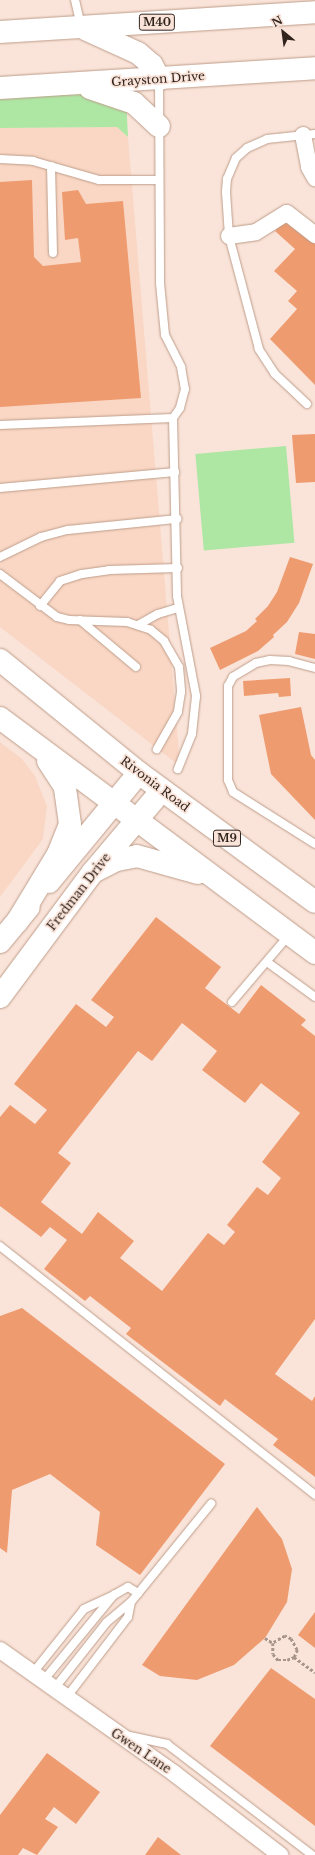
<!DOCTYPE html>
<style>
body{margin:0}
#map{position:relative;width:315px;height:1855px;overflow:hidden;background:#fae4d9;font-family:"Libre Baskerville",serif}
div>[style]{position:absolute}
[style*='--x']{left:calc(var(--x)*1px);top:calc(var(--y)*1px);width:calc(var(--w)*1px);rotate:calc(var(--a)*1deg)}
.built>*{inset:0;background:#f9d7c4}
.green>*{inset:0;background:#aee6a4;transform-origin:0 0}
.building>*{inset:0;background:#ee9b70}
.path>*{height:2.5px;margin-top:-1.25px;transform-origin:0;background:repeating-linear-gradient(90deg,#a8968c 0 3px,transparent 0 5px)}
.roads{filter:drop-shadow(0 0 1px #be9d8a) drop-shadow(0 0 1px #be9d8a)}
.lane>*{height:8px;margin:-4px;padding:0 4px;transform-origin:4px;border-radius:4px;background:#fff}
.street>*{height:16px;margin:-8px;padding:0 8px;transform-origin:8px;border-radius:8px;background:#fff}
.secondary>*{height:22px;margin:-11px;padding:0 11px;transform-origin:11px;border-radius:11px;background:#fff}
.primary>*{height:22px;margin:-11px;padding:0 11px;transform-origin:11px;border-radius:11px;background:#fff}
span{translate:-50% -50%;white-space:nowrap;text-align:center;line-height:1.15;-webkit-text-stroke:3.5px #fae4d9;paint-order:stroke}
.shield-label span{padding:1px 3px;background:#fae4d9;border:1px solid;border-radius:3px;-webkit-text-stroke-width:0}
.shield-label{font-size:11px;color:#31241d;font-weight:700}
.street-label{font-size:12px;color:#31241d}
.north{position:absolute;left:263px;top:12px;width:40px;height:40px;-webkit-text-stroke:3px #fae4d9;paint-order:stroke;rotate:331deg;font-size:11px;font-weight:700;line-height:16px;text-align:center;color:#31241d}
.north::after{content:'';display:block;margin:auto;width:14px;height:18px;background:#31241d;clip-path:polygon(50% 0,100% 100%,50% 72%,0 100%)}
</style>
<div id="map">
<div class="built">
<i style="clip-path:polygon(117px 127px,128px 137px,180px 766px,0 627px,0 128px)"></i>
<i style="clip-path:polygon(0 742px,22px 759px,35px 776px,47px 806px,43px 839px,0 897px)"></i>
</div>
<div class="green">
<i style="clip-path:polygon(125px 76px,128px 137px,117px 127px,0 128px,0 88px)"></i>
<i style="left:286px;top:446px;width:97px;height:91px;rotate:85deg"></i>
</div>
<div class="building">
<i style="clip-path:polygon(32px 180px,34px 257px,43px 266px,81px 262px,78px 238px,65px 240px,62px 192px,78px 190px,86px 204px,123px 201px,141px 398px,0 407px,0 182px)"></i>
<i style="clip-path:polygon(287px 218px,315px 244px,315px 385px,270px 339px,297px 309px,288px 301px,297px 291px,274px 271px,295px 249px,275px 231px)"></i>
<i style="clip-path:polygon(315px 434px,315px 482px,296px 483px,292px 435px)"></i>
<i style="clip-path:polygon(290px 557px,313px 564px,299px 603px,287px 622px,273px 635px,274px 637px,258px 651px,220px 670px,210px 648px,246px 631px,257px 621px,255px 619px,268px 606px,277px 592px)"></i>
<i style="clip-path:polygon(299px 632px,315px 634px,315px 659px,295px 654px)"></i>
<i style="clip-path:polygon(290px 678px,291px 696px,279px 697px,278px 693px,244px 696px,243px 681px)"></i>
<i style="clip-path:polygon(301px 707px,311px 755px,315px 760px,315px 820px,271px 774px,259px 715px)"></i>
<i style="clip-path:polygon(evenodd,156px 917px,221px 967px,205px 988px,239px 1014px,261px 985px,306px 1020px,301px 1025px,315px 1036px,315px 1319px,275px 1374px,312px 1401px,315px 1396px,315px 1477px,273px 1445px,278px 1439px,225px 1399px,220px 1406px,126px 1334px,131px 1328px,90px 1296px,85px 1301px,44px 1269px,67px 1240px,50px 1227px,41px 1237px,0 1206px,0 1117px,10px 1105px,35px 1124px,47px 1110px,14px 1084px,76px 1004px,106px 1027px,114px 1017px,91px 1000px,156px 917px,182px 1023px,217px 1051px,202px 1070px,245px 1103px,261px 1083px,300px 1113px,262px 1162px,281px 1178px,268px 1195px,257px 1187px,227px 1225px,235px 1232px,224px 1245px,208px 1233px,162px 1291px,120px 1258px,134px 1241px,98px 1212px,82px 1234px,41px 1202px,71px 1163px,58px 1153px,138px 1051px,152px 1061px,182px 1023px)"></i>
<i style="clip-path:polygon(22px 1308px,225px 1464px,140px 1575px,96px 1545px,100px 1512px,50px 1474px,12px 1490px,7px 1553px,0 1548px,0 1316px)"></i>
<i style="clip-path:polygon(257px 1507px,282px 1539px,292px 1569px,287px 1602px,265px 1638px,234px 1665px,197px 1680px,160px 1676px,142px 1665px)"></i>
<i style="clip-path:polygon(315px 1612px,315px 1648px,298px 1635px)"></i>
<i style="clip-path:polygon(271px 1668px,315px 1699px,315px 1826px,210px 1746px)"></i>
<i style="clip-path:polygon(47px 1753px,100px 1792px,76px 1824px,54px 1807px,45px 1819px,58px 1827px,37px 1855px,23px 1848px,18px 1855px,0 1855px,0 1815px)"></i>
<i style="clip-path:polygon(158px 1837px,181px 1855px,145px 1855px)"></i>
</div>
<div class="path">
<i style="--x:265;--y:1638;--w:9;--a:32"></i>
<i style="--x:273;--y:1643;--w:11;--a:90"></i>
<i style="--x:273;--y:1654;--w:8;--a:50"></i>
<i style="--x:278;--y:1660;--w:9;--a:0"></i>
<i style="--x:287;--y:1660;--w:8;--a:-23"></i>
<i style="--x:294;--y:1657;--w:8;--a:-67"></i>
<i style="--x:297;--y:1650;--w:13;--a:-119"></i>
<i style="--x:291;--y:1639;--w:7;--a:-153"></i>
<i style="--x:285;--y:1636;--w:14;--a:150"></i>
<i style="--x:294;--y:1657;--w:26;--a:36"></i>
</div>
<div class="roads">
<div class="lane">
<i style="--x:75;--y:0;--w:28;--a:77"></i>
<i style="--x:159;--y:80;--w:203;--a:89.7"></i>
<i style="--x:160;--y:283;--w:52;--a:84.5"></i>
<i style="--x:165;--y:335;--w:36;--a:63"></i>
<i style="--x:181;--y:367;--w:22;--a:80"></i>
<i style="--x:185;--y:389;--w:20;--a:105"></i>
<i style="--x:180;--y:408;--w:12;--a:125"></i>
<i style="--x:173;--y:418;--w:178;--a:88.7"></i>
<i style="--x:177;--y:596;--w:102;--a:79.2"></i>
<i style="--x:196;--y:696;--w:38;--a:96"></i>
<i style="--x:192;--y:734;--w:38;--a:112"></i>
<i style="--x:0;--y:159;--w:33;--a:3"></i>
<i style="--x:33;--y:161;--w:69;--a:16.1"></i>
<i style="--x:99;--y:180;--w:60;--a:0"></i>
<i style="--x:51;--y:166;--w:87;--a:88.7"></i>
<i style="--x:307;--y:404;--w:44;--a:-136.8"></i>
<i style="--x:275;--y:374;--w:30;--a:-123"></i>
<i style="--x:259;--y:349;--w:117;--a:-104.9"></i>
<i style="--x:229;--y:236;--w:44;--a:-93.9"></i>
<i style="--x:226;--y:192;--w:13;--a:-86"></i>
<i style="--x:227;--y:179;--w:23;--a:-67"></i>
<i style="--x:236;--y:158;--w:15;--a:-42"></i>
<i style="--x:247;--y:148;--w:22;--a:-24"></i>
<i style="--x:267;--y:139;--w:48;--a:-5.9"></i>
<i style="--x:0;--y:425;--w:173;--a:-2.3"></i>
<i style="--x:0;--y:488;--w:176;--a:-5.2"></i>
<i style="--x:0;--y:557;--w:46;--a:-26"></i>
<i style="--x:41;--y:537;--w:28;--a:-15"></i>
<i style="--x:68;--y:530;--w:110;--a:-5.8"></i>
<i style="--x:0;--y:574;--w:71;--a:37"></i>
<i style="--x:57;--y:617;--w:12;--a:14"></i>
<i style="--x:69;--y:620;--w:58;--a:2"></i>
<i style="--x:127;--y:622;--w:25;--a:18"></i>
<i style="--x:151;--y:630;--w:17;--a:40"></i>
<i style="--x:164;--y:641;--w:30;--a:60"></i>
<i style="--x:179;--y:667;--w:25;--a:85"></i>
<i style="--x:181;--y:692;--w:20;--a:99"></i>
<i style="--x:178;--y:712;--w:43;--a:119.6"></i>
<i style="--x:40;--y:606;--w:32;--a:-51"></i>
<i style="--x:60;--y:581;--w:23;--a:-18"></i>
<i style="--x:82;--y:574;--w:27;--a:-8"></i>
<i style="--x:109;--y:570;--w:69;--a:-1.7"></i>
<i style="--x:80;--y:620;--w:73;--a:40"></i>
<i style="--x:138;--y:625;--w:23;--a:-29"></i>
<i style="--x:158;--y:614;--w:21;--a:-17"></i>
<i style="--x:315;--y:668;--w:27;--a:-165"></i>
<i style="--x:289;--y:661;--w:19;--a:-177"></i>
<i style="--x:270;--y:660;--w:14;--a:168"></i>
<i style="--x:256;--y:663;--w:27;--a:149"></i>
<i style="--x:233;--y:677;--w:10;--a:119"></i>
<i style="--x:228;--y:686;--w:94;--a:90"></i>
<i style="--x:228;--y:780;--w:13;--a:67"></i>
<i style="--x:233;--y:792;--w:97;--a:32.4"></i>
<i style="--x:267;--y:962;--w:59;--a:36.1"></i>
<i style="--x:232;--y:1002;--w:88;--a:-49.6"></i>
<i style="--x:0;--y:1246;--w:402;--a:38.3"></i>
<i style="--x:32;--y:1674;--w:83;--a:-51.3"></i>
<i style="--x:84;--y:1609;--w:33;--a:-25"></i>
<i style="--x:43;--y:1681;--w:112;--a:-50.5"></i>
<i style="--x:114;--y:1595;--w:16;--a:-30"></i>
<i style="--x:128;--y:1587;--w:12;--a:31"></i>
<i style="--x:54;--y:1689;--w:85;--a:-51.7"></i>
<i style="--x:107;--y:1622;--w:31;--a:-40"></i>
<i style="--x:131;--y:1602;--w:127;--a:-50.8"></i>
<i style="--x:66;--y:1698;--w:102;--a:-52.6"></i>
<i style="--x:128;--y:1617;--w:15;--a:-79"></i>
<i style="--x:125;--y:1735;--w:43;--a:12.1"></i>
<i style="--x:167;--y:1744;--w:183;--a:37.4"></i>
</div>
<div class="street">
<i style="--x:303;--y:135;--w:33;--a:79"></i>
<i style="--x:309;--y:167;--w:13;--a:61"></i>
<i style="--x:229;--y:236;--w:27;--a:-8"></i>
<i style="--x:256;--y:232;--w:36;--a:-32"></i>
<i style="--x:287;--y:213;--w:36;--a:38"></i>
<i style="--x:0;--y:1650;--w:214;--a:35.3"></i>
<i style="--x:175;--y:1774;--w:133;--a:37.6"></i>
</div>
<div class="secondary">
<i style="--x:49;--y:882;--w:141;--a:-50.5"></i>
<i style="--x:0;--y:942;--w:45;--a:-50.4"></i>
<i style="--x:0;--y:997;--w:156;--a:-53.4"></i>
<i style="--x:93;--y:872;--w:107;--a:-49.9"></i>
</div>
<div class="primary">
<i style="--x:85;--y:29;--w:58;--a:24.4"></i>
<i style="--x:138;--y:53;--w:18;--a:41"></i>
<i style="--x:152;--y:65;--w:16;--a:63"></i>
<i style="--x:0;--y:32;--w:316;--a:-3.6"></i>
<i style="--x:0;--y:88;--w:316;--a:-3.6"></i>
<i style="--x:90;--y:88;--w:46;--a:18.8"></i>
<i style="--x:134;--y:103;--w:34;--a:43"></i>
<i style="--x:0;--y:660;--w:179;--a:39.1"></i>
<i style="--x:139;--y:773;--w:218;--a:36.2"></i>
<i style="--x:0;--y:718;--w:393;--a:36.7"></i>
<i style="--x:93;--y:872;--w:27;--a:-27"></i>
<i style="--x:117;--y:860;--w:20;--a:-11"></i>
<i style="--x:137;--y:856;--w:63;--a:15.6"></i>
<i style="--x:17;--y:922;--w:79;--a:-58.9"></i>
<i style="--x:58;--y:854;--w:32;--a:-68"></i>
<i style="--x:70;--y:824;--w:37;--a:-98"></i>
<i style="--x:65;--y:787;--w:31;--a:-123"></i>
</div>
</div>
<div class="shield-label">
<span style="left:157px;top:22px">M40</span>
<span style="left:227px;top:838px">M9</span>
</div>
<div class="street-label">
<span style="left:158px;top:79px;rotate:-4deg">Grayston Drive</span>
<span style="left:155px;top:784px;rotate:37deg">Rivonia Road</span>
<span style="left:79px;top:892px;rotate:-52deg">Fredman Drive</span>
<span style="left:141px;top:1751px;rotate:34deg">Gwen Lane</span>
</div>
<div class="north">N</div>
</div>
